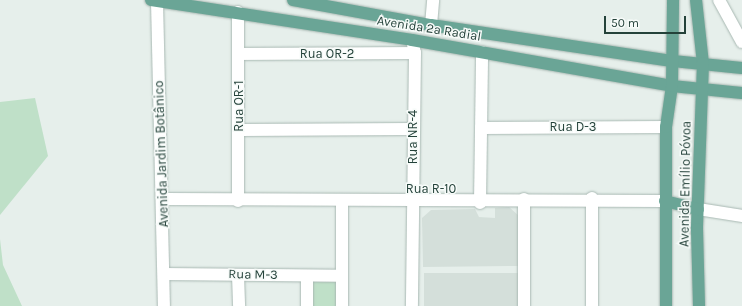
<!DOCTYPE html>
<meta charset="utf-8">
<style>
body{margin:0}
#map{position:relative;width:742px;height:306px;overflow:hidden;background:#e6efeb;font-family:Karla,sans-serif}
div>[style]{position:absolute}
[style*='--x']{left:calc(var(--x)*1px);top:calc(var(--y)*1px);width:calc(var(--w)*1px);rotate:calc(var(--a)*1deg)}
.built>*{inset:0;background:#d4dfda;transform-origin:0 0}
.green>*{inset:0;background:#bfe0c8;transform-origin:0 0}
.roads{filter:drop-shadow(0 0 1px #a8b8b2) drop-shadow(0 0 1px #a8b8b2)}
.minor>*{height:12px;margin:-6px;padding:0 6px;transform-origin:6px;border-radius:6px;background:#fff}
.major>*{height:12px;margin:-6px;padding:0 6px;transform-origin:6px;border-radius:6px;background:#6aa596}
span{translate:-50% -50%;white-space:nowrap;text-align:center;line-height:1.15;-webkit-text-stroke:3px #f7fbf9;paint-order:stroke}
.street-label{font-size:13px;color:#24423a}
.scale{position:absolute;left:604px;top:16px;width:82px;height:18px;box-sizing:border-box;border:2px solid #24423a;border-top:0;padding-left:5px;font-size:12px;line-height:14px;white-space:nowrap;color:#24423a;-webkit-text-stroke:3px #f7fbf9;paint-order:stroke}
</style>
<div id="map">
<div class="built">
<i style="clip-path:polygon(509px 207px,519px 216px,520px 266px,423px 267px,422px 218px,431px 210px,475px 209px,479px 217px,495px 218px,495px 208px)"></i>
<i style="left:520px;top:273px;width:33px;height:96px;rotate:90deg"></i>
</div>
<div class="green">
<i style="clip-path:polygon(35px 98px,48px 156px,0 215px,0 102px)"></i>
<i style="clip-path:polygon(0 239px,3px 265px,22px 306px,0 306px)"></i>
<i style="left:338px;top:282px;width:24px;height:27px;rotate:90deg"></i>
</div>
<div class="roads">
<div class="minor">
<i style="--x:719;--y:0;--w:48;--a:61.3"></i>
<i style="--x:157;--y:1;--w:305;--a:88.7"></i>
<i style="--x:431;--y:25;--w:25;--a:-85"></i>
<i style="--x:412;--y:40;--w:13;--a:77"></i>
<i style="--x:415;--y:53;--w:253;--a:90.7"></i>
<i style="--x:239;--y:54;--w:176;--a:-0.3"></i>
<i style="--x:481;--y:128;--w:185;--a:-0.3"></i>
<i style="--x:240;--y:130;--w:172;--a:-0.3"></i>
<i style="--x:592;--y:198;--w:108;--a:90"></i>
<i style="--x:164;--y:199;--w:501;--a:0.23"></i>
<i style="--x:238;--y:201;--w:189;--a:-90"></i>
<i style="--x:342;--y:202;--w:104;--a:90"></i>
<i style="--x:480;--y:203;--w:151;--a:-89.2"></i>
<i style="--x:698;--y:209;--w:45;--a:9"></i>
<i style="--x:164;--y:274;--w:178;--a:0.6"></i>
<i style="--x:238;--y:275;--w:31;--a:88"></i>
<i style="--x:307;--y:277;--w:29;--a:90"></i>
<i style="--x:524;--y:306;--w:107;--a:-90"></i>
</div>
<div class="major">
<i style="--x:151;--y:0;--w:264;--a:8.7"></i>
<i style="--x:412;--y:40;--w:264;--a:10"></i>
<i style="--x:672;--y:86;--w:70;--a:5.7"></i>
<i style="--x:293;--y:0;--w:140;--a:10.3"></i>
<i style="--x:431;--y:25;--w:245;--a:8.5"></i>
<i style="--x:673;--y:61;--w:69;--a:5.8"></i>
<i style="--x:696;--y:0;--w:63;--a:83.7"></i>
<i style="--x:703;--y:63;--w:166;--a:92.1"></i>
<i style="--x:697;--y:229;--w:77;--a:88.5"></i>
<i style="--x:665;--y:201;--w:34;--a:14"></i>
<i style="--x:666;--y:306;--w:179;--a:-90"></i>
<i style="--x:666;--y:127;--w:41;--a:-81.7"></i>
<i style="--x:672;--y:86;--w:86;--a:-89.3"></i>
</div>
</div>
<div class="street-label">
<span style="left:429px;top:29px;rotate:9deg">Avenida 2ª Radial</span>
<span style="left:327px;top:54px">Rua OR-2</span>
<span style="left:239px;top:106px;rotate:-90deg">Rua OR-1</span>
<span style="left:573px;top:127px">Rua D-3</span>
<span style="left:413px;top:137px;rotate:-90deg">Rua NR-4</span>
<span style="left:162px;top:154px;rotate:-92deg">Avenida Jardim Botânico</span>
<span style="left:686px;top:184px;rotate:-89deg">Avenida Emílio Póvoa</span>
<span style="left:431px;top:189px">Rua R-10</span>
<span style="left:253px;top:275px;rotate:1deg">Rua M-3</span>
</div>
<div class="scale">50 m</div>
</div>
